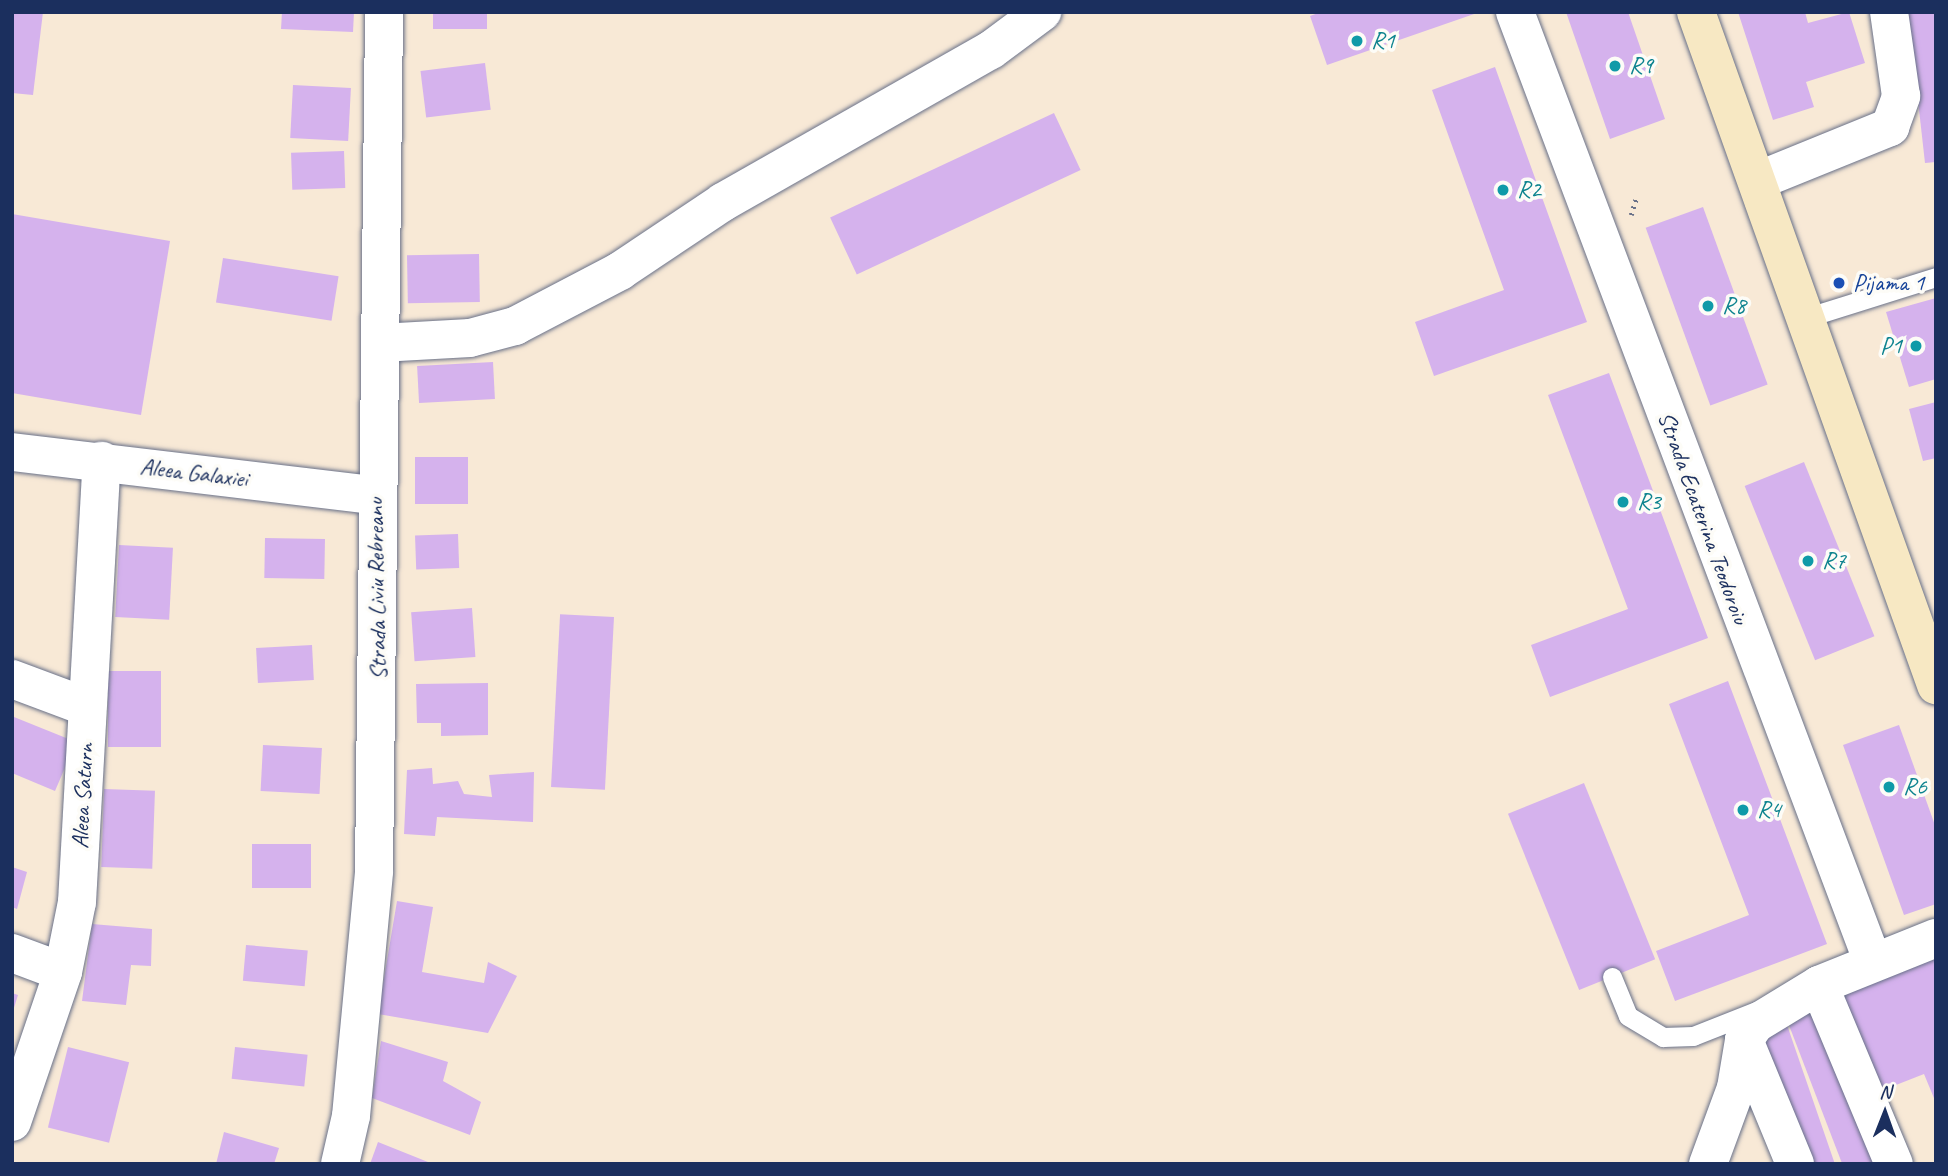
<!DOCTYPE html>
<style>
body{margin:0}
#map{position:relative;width:1948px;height:1176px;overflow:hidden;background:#f8e9d6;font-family:Caveat,sans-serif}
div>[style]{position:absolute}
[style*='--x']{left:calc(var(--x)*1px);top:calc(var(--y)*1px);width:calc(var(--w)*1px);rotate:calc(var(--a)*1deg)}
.building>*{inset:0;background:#d5b2ed;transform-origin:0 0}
.path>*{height:4.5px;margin-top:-2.25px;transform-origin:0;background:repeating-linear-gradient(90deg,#687088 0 2px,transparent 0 7px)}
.roads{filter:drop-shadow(0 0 2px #687088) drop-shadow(0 0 2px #687088)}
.lane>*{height:19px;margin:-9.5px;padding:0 9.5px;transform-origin:9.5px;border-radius:9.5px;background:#fff}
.street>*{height:38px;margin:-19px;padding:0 19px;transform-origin:19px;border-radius:19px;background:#fff}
.secondary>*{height:38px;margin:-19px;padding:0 19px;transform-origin:19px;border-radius:19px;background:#f7e8c3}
.dots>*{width:19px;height:19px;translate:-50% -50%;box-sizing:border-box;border:4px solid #fdfcf7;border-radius:50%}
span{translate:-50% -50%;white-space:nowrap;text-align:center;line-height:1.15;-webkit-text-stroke:7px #fdfcf7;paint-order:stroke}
.culture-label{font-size:24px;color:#0d838f}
.left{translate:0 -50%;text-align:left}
.right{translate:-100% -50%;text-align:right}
.transit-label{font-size:24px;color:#164399}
.street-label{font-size:24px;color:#1b2f5e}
.frame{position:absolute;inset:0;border:14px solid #1b2f5e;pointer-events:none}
.north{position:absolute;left:1850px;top:1078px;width:70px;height:70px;-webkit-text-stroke:5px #fdfcf7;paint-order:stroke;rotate:1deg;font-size:19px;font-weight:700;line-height:28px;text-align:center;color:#1b2f5e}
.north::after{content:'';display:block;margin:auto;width:24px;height:32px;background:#1b2f5e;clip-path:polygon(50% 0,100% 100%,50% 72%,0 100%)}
</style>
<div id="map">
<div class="building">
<i style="clip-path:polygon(12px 12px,43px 12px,33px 95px,12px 93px)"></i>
<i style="clip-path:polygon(282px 12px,354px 12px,353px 32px,281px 29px)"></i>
<i style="left:433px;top:12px;width:54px;height:17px"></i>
<i style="clip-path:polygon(1321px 12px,1477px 12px,1477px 13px,1327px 65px,1310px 16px)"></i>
<i style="clip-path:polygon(1566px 12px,1628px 12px,1665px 119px,1610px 139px)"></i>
<i style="clip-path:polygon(1738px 12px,1805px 12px,1808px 23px,1849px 12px,1865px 63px,1806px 82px,1814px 107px,1773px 120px)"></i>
<i style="clip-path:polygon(1908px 12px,1936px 12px,1936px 162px,1925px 163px)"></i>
<i style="left:485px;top:63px;width:47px;height:65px;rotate:83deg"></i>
<i style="clip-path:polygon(1495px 67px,1587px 322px,1434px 376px,1415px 322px,1504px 290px,1432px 90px)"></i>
<i style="left:293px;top:85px;width:58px;height:53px;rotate:3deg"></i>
<i style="left:1054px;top:113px;width:63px;height:247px;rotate:65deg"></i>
<i style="left:344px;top:151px;width:37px;height:53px;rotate:88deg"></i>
<i style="left:1703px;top:207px;width:189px;height:61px;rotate:70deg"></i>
<i style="clip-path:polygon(12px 214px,170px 241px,141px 415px,12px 393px)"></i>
<i style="left:479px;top:254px;width:48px;height:72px;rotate:89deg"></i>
<i style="left:223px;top:258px;width:117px;height:45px;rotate:9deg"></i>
<i style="clip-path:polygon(1936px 298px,1936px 379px,1909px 387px,1886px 312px)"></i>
<i style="left:493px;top:362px;width:37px;height:76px;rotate:87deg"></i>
<i style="clip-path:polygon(1609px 373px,1708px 638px,1550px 697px,1531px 645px,1628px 609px,1548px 395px)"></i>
<i style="clip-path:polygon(1936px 402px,1936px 458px,1923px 461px,1909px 409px)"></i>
<i style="left:415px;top:457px;width:53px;height:47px"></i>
<i style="left:1804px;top:462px;width:188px;height:64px;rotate:68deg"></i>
<i style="left:458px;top:534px;width:34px;height:43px;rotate:88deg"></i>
<i style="left:265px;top:538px;width:60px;height:40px;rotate:1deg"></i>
<i style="left:119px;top:545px;width:54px;height:72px;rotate:3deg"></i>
<i style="left:472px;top:608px;width:49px;height:61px;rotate:86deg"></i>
<i style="left:614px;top:617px;width:173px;height:54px;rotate:93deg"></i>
<i style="left:312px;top:645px;width:35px;height:56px;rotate:87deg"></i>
<i style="left:108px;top:671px;width:53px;height:76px"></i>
<i style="clip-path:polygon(1728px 681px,1827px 944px,1675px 1001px,1656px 951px,1749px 915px,1669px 704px)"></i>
<i style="clip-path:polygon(488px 683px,488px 735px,441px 736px,441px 723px,417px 723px,416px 684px)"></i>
<i style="clip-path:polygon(14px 717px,76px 742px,55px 791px,12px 773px)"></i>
<i style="clip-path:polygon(1899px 725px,1936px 828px,1936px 904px,1904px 915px,1843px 745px)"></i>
<i style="left:263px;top:745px;width:59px;height:46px;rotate:3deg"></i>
<i style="clip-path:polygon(432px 768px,433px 784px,458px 781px,464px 794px,492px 797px,489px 775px,534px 772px,533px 822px,437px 817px,435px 836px,404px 834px,407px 770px)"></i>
<i style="left:1584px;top:783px;width:190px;height:82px;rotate:68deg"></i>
<i style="left:104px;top:789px;width:51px;height:78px;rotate:2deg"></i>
<i style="left:252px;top:844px;width:59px;height:44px"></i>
<i style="clip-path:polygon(12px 867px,27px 872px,17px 909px,12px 907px)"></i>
<i style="clip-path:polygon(397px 901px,433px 907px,422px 972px,484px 983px,488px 962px,517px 976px,488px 1033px,378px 1014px)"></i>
<i style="clip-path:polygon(92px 924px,152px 929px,151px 966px,131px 965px,126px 1005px,82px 1001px)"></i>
<i style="left:246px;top:945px;width:62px;height:36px;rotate:5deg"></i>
<i style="clip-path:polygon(1936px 955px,1936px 1103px,1924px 1074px,1873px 1094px,1834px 995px)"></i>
<i style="clip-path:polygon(12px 993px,18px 995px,13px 1011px,12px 1011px)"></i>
<i style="left:1811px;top:996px;width:180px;height:31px;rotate:69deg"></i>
<i style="left:1786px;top:1022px;width:151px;height:31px;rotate:71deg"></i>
<i style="clip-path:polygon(381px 1041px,448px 1062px,443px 1081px,481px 1102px,470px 1135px,372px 1098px)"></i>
<i style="left:68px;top:1047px;width:63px;height:83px;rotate:14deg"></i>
<i style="left:235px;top:1047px;width:73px;height:32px;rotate:6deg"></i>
<i style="clip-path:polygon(224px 1132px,279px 1148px,274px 1164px,216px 1164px)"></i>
<i style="clip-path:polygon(378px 1142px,433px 1164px,370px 1164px)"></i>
</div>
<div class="path">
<i style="--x:1631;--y:215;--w:17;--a:-73"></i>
</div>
<div class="roads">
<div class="lane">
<i style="--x:1805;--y:318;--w:137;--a:-17.4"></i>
<i style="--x:1612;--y:977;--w:42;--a:67.7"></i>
<i style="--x:1628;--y:1016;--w:41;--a:31"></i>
<i style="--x:1663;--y:1037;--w:30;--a:-2"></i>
<i style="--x:1693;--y:1036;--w:68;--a:-21.6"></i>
</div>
<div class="street">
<i style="--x:1515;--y:12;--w:1013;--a:69.36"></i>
<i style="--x:1757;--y:181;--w:144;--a:-22.1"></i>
<i style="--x:1890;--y:127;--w:33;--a:-70"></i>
<i style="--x:1901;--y:96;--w:85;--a:-98.1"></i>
<i style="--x:380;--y:343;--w:90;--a:-3.2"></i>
<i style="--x:470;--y:338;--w:47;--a:-14.9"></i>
<i style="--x:515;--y:326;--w:119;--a:-27.6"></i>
<i style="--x:620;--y:271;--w:124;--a:-33.8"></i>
<i style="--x:723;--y:202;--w:308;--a:-29.6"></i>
<i style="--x:991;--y:50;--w:64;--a:-36.7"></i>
<i style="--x:12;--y:452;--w:366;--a:6.8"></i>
<i style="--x:12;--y:679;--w:80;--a:20.5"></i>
<i style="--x:12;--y:953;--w:54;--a:20.4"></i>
<i style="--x:1819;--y:985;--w:194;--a:67.3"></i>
<i style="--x:1744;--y:1040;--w:134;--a:67.6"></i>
<i style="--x:12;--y:1122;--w:158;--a:-71.2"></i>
<i style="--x:63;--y:972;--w:71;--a:-78.7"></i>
<i style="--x:77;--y:902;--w:442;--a:-86.8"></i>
<i style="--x:340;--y:1164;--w:49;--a:-77.1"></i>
<i style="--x:351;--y:1116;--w:246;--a:-84.6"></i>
<i style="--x:374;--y:871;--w:859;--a:-89.33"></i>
<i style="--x:1708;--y:1164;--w:81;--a:-69.8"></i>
<i style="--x:1736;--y:1088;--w:49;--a:-80.5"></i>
<i style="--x:1744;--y:1040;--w:19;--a:-55"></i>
<i style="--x:1755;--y:1024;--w:75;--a:-31.4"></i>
<i style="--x:1819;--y:985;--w:126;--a:-21.9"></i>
</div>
<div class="secondary">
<i style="--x:1696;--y:12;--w:715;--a:70.37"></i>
</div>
</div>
<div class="dots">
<i style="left:1357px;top:41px;background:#0f9aa8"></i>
<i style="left:1615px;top:66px;background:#0f9aa8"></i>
<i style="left:1503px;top:190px;background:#0f9aa8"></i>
<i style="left:1839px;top:283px;background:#1a4fb4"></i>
<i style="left:1708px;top:306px;background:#0f9aa8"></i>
<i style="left:1916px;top:346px;background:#0f9aa8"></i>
<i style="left:1623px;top:502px;background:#0f9aa8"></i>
<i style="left:1808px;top:561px;background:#0f9aa8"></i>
<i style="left:1889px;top:787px;background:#0f9aa8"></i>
<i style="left:1743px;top:810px;background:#0f9aa8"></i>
</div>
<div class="culture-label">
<span class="left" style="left:1371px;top:41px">R1</span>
<span class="left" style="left:1629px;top:66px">R9</span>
<span class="left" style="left:1517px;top:190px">R2</span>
<span class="left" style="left:1722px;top:306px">R8</span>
<span class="right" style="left:1902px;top:346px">P1</span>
<span class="left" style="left:1637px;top:502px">R3</span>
<span class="left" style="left:1822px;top:561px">R7</span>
<span class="left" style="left:1903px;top:787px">R6</span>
<span class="left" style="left:1757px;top:810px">R4</span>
</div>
<div class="transit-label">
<span class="left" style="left:1853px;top:283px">Pijama 1</span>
</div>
<div class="street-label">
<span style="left:194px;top:473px;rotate:7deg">Aleea Galaxiei</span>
<span style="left:1703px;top:518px;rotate:70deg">Strada Ecaterina Teodoroiu</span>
<span style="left:377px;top:589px;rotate:-91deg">Strada Liviu Rebreanu</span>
<span style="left:83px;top:796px;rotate:-87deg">Aleea Saturn</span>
</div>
<div class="frame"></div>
<div class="north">N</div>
</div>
